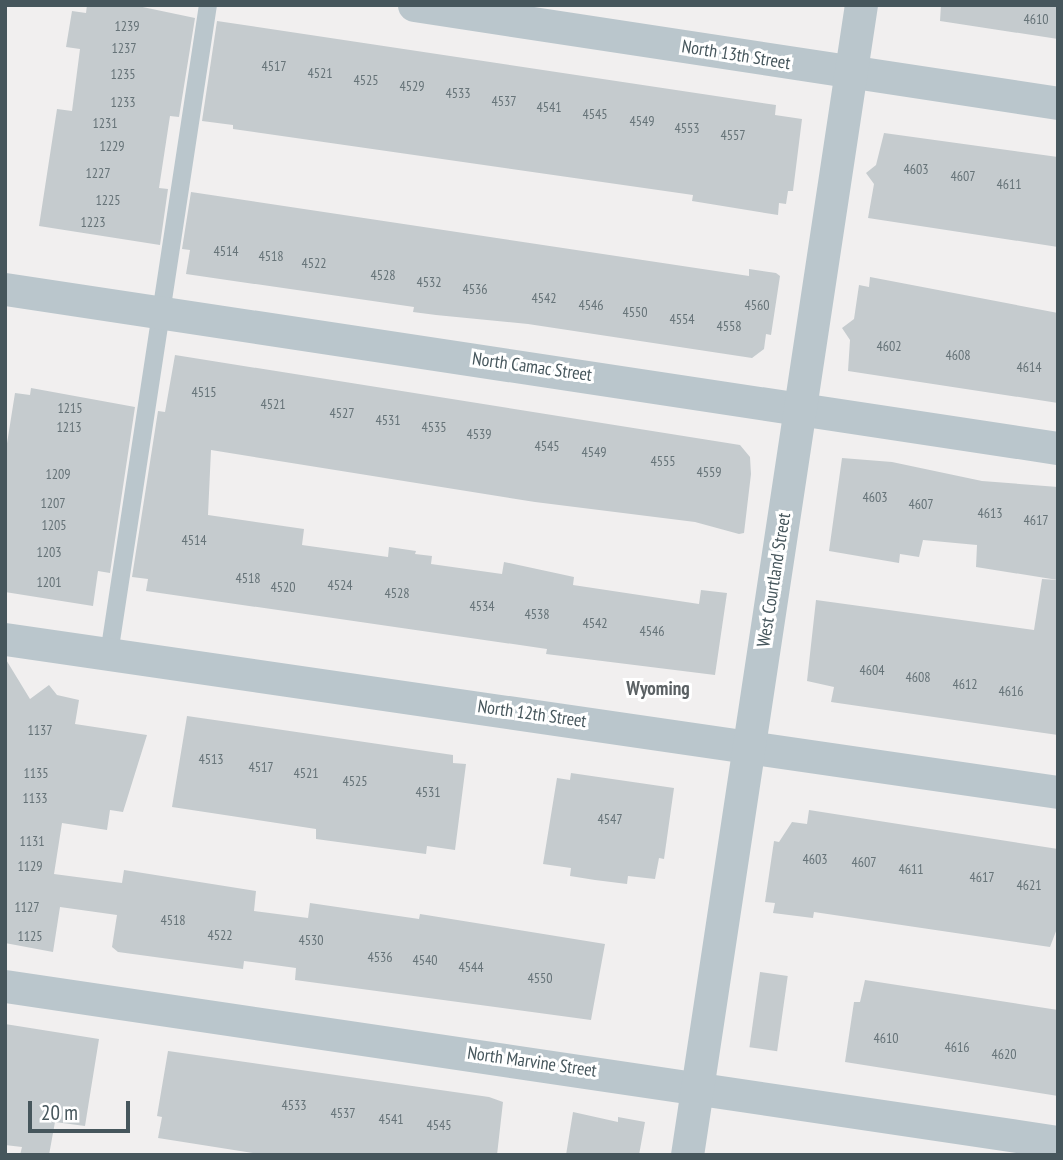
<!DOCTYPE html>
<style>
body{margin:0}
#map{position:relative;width:1063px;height:1160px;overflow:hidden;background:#f1efef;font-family:"PT Sans Narrow",sans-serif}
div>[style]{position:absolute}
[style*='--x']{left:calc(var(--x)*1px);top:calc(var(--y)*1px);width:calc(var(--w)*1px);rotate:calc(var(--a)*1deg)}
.building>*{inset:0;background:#c5cbce;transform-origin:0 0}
.lane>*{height:18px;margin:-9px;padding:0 9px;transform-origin:9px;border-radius:9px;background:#bac6cc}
.street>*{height:33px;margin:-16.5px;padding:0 16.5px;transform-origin:16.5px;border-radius:16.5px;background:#bac6cc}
span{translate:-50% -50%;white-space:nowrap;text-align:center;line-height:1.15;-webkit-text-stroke:6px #fff;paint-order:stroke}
.number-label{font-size:14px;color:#667378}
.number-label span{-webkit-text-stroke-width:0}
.street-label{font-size:18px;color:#46565c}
.neighbourhood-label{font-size:19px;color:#5b6164;font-weight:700}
.frame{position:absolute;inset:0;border:7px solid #46565c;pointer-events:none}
.scale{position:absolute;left:28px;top:1101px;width:102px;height:32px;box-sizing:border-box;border:4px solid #46565c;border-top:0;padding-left:9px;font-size:21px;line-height:24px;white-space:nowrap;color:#46565c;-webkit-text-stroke:5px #fff;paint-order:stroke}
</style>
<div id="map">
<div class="building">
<i style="clip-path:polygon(87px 5px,133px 5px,195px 18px,179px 117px,170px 116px,159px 188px,168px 189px,160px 245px,39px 226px,57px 109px,72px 111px,80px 49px,66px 47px,72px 11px,86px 13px)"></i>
<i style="clip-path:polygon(941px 5px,1058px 5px,1058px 39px,940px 21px)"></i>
<i style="clip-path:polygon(217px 21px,776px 105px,775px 115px,802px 119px,793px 191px,788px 191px,786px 204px,779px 203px,778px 215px,692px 201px,693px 195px,233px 129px,233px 125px,202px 121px)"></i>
<i style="clip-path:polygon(884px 133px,1058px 157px,1058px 247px,868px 218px,874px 184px,866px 173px,876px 165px)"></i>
<i style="clip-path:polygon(191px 192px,749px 276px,749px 269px,776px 273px,780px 276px,771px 335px,766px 334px,764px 349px,752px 358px,528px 324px,436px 315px,413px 312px,414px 307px,186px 274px,190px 250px,182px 249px)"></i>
<i style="clip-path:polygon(870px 277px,1058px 313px,1058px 403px,848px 371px,850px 340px,842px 328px,854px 319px,859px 285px,869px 287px)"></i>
<i style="clip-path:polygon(175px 355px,740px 445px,750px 457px,751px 474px,744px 533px,739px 534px,695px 522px,535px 502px,211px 450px,208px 515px,304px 529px,302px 545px,388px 557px,389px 547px,416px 551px,415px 554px,432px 556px,431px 564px,502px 574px,504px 562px,574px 577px,573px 585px,699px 604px,701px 590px,727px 593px,715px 675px,546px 654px,547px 649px,146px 591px,148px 579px,132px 577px,158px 411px,165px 412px)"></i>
<i style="clip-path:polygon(31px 388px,135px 407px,110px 573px,98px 571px,93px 606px,5px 592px,5px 456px,15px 393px,30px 395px)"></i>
<i style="clip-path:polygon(842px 458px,892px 462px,982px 481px,1058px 487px,1058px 580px,976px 567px,977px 545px,923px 540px,919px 557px,900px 554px,899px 563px,829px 551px)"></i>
<i style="clip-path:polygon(1042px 579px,1058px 580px,1058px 735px,831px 702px,834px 687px,807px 681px,816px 600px,1034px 630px)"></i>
<i style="clip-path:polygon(5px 658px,30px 699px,49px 685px,57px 695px,79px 700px,75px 724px,147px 735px,123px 812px,110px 810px,107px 830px,62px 823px,54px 874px,122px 883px,124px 870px,256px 891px,254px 911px,308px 918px,310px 903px,419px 919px,420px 914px,605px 944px,591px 1020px,295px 980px,296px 968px,244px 961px,243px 969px,118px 952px,112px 947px,117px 915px,60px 907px,53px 952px,5px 943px)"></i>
<i style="clip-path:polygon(187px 716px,453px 755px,453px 763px,466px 764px,455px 850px,427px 846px,426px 854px,316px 839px,316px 829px,172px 807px)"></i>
<i style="clip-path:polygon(571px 773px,674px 788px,664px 859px,659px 858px,655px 879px,628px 876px,627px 884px,595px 880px,570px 876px,571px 868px,543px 864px,557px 778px,570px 780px)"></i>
<i style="clip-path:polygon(809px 810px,1058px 849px,1058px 926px,1050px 947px,814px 912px,813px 918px,773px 913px,775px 903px,765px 902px,774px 841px,779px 842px,792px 822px,807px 824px)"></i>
<i style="left:760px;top:972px;width:28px;height:76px;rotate:8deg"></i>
<i style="clip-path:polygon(865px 980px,1058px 1010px,1058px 1096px,845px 1062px,854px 1002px,860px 1002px)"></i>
<i style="clip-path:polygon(5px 1024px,99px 1039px,85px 1126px,55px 1122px,49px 1155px,20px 1155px,22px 1147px,5px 1145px)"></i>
<i style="clip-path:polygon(168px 1051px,489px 1097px,503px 1102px,497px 1155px,266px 1155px,158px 1138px,162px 1117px,157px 1116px)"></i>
<i style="clip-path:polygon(573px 1112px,618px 1122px,618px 1117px,645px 1122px,639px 1155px,566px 1155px)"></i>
</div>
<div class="lane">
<i style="--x:109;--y:654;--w:657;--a:-81.33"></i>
</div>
<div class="street">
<i style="--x:414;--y:5;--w:651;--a:8.65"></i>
<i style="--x:5;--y:289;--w:1065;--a:8.59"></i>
<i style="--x:5;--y:639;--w:1064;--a:8.27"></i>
<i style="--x:5;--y:986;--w:1064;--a:8.43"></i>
<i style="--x:687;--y:1155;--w:1163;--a:-81.4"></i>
</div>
<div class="number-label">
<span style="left:1036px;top:19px">4610</span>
<span style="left:127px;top:26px">1239</span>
<span style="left:124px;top:48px">1237</span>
<span style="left:274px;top:66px">4517</span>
<span style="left:320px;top:73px">4521</span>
<span style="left:123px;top:74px">1235</span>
<span style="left:366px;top:80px">4525</span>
<span style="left:412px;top:86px">4529</span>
<span style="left:458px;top:93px">4533</span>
<span style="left:504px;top:101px">4537</span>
<span style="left:123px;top:102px">1233</span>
<span style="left:549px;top:107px">4541</span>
<span style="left:595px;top:114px">4545</span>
<span style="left:642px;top:121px">4549</span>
<span style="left:105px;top:123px">1231</span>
<span style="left:687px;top:128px">4553</span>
<span style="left:733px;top:135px">4557</span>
<span style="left:112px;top:146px">1229</span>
<span style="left:916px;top:169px">4603</span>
<span style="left:98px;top:173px">1227</span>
<span style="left:963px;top:176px">4607</span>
<span style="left:1009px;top:184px">4611</span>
<span style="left:108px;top:200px">1225</span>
<span style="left:93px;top:222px">1223</span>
<span style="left:226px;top:251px">4514</span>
<span style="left:271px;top:256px">4518</span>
<span style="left:314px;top:263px">4522</span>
<span style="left:383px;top:275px">4528</span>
<span style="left:429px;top:282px">4532</span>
<span style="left:475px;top:289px">4536</span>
<span style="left:544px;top:298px">4542</span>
<span style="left:591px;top:305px">4546</span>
<span style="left:757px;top:305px">4560</span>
<span style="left:635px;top:312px">4550</span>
<span style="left:682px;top:319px">4554</span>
<span style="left:729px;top:326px">4558</span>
<span style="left:889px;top:346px">4602</span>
<span style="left:958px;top:355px">4608</span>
<span style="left:1029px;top:367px">4614</span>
<span style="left:204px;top:392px">4515</span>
<span style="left:273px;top:404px">4521</span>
<span style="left:70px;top:408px">1215</span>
<span style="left:342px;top:413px">4527</span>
<span style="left:388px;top:420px">4531</span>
<span style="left:69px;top:427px">1213</span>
<span style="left:434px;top:427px">4535</span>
<span style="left:479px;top:434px">4539</span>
<span style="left:547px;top:446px">4545</span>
<span style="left:594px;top:452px">4549</span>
<span style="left:663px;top:461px">4555</span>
<span style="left:709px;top:472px">4559</span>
<span style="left:58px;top:474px">1209</span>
<span style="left:875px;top:497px">4603</span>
<span style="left:53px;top:503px">1207</span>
<span style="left:921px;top:504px">4607</span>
<span style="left:990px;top:513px">4613</span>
<span style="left:1036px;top:520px">4617</span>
<span style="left:54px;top:525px">1205</span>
<span style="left:194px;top:540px">4514</span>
<span style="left:49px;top:552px">1203</span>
<span style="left:248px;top:578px">4518</span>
<span style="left:49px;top:582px">1201</span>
<span style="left:340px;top:585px">4524</span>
<span style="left:283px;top:587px">4520</span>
<span style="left:397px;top:593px">4528</span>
<span style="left:482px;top:606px">4534</span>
<span style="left:537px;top:614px">4538</span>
<span style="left:595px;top:623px">4542</span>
<span style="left:652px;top:631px">4546</span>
<span style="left:872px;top:670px">4604</span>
<span style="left:918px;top:677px">4608</span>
<span style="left:965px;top:684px">4612</span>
<span style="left:1011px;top:691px">4616</span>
<span style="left:40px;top:730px">1137</span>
<span style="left:211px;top:759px">4513</span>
<span style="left:261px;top:767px">4517</span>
<span style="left:36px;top:773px">1135</span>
<span style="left:306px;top:773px">4521</span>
<span style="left:355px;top:781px">4525</span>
<span style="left:428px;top:792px">4531</span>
<span style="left:35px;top:798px">1133</span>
<span style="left:610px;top:819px">4547</span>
<span style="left:32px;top:841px">1131</span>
<span style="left:815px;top:859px">4603</span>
<span style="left:864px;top:862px">4607</span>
<span style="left:30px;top:866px">1129</span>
<span style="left:911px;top:869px">4611</span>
<span style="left:982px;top:877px">4617</span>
<span style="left:1029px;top:885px">4621</span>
<span style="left:27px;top:907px">1127</span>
<span style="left:173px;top:920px">4518</span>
<span style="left:220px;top:935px">4522</span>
<span style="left:30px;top:936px">1125</span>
<span style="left:311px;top:940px">4530</span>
<span style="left:380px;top:957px">4536</span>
<span style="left:425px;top:960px">4540</span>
<span style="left:471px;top:967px">4544</span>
<span style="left:540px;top:978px">4550</span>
<span style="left:886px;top:1038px">4610</span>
<span style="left:957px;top:1047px">4616</span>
<span style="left:1004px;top:1054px">4620</span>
<span style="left:294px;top:1105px">4533</span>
<span style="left:343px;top:1113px">4537</span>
<span style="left:391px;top:1119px">4541</span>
<span style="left:439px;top:1125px">4545</span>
</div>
<div class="street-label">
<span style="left:736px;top:55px;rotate:9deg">North 13th Street</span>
<span style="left:532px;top:367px;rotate:8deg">North Camac Street</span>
<span style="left:774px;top:580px;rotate:-81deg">West Courtland Street</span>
<span style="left:532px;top:714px;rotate:8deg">North 12th Street</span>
<span style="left:532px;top:1062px;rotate:8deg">North Marvine Street</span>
</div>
<div class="neighbourhood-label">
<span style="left:658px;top:689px">Wyoming</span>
</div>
<div class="frame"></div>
<div class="scale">20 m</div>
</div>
